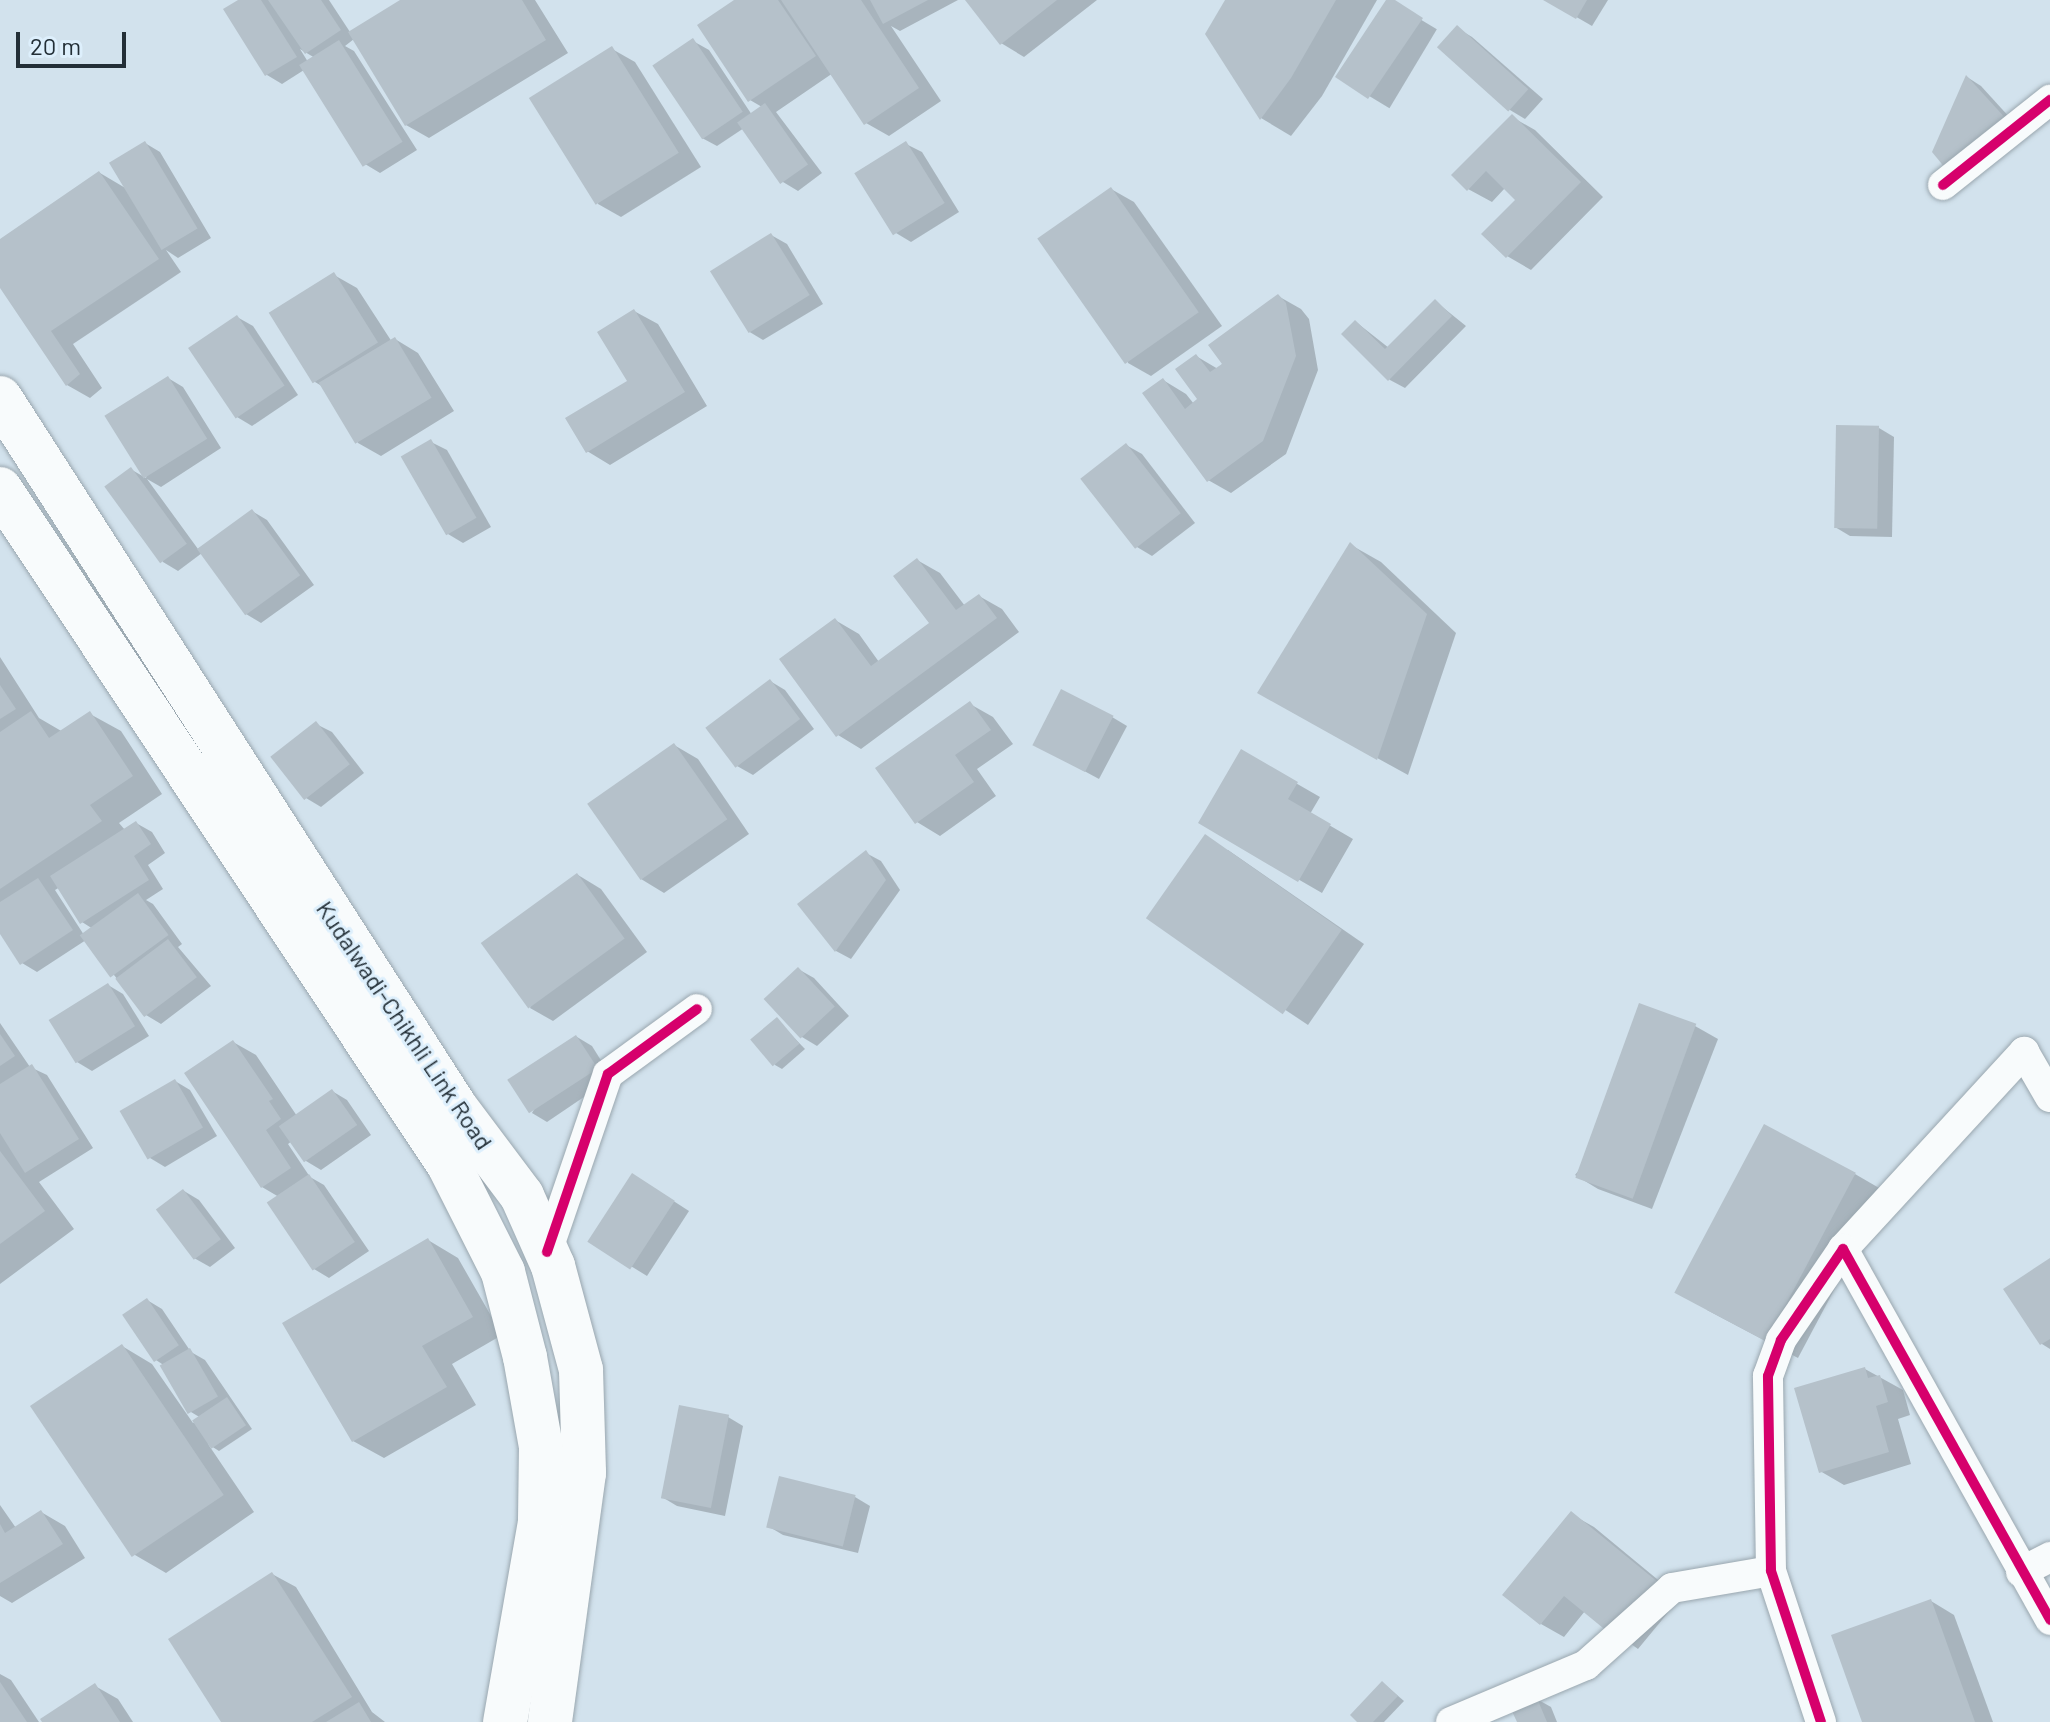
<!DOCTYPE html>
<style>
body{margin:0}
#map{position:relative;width:2050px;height:1722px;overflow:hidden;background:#d2e2ed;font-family:Barlow,sans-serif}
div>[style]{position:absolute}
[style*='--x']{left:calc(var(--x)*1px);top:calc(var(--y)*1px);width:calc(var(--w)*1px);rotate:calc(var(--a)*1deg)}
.shadow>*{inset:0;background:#0003;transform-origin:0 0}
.building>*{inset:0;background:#b5c1ca;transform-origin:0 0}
.roads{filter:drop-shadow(0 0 2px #9aa7af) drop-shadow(0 0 2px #9aa7af)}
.street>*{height:30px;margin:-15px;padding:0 15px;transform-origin:15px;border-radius:15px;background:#f8fbfc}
.secondary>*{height:44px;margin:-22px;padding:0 22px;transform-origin:22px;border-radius:22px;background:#f8fbfc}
.cycleway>*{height:10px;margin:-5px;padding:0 5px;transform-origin:5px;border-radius:5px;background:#d6006c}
span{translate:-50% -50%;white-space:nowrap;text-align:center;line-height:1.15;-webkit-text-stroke:6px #ddeffc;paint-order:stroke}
.street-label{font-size:24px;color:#232f37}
.scale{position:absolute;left:16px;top:32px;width:110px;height:36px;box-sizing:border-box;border:4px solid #232f37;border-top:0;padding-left:10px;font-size:24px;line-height:28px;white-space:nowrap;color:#232f37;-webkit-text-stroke:6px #ddeffc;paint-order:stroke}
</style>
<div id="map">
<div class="shadow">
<i style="clip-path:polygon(evenodd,241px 0,329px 0,350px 32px,404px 0,535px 0,568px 53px,429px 138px,406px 125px,354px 39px,345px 46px,354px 51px,417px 150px,380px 173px,365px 164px,304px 70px,282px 84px,267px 75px,241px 0,300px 49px,315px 58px,308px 62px,300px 49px)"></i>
<i style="clip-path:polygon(738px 0,958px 0,900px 31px,891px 26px,941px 101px,889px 136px,866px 123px,833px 73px,776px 112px,822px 173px,798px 191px,783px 182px,744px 128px,717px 146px,702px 138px,693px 41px,709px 50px,752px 115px,762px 107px,750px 100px)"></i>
<i style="clip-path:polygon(967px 0,1097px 0,1024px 57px,1001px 43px)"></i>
<i style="clip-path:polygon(1227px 0,1377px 0,1322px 96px,1291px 136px,1261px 118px)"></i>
<i style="left:1388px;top:0;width:57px;height:92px;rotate:31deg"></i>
<i style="clip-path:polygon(1547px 0,1608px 0,1592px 26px)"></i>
<i style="clip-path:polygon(1457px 28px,1472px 37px,1543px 99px,1525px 119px,1510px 110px)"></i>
<i style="clip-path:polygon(612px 49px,635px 62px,701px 167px,621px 217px,598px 204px)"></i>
<i style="clip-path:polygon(1967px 77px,1981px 86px,2022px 131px,1966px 181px)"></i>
<i style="clip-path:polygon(1512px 117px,1535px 130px,1603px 197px,1531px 270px,1507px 256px,1517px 200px,1505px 188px,1492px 202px,1468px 189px)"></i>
<i style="clip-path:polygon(145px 143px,160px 152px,211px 238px,178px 258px,166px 250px,181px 272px,73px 344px,102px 388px,90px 398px,67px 385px,0 284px,0 242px,100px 173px,127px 189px)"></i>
<i style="clip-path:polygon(906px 144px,922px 152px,959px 212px,911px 242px,896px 233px)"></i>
<i style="clip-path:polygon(1111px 189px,1134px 202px,1222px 326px,1151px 376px,1128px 363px)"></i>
<i style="clip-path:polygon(771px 235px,787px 244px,823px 304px,763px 340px,748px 331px)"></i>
<i style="clip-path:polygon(334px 275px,357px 288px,392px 342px,395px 339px,418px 353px,454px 411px,381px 456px,358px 443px,325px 388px,315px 382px)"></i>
<i style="clip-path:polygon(1278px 296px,1301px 309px,1309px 319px,1318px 370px,1286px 454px,1231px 493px,1208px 480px,1163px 380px,1186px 394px,1194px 404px,1200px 400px,1196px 356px,1218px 369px)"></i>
<i style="clip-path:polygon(1435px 301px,1466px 326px,1405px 388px,1390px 380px,1344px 334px,1356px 322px,1389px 348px)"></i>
<i style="clip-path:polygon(634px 311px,658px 324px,707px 406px,610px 465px,587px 451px,630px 382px)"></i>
<i style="clip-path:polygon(237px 317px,253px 326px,298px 395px,252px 426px,237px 417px)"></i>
<i style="clip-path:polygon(168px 378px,183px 387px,221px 448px,161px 487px,147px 479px,198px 549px,252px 511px,267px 520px,314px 585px,261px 623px,246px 614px,202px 553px,178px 571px,163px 562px,132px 470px,146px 478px)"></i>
<i style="clip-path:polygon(1879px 428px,1894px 437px,1892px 537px,1850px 536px,1835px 527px)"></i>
<i style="clip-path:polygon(431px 442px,447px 450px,491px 527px,463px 543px,448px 534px)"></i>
<i style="clip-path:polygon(1126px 445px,1142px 454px,1195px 523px,1152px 556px,1137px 547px)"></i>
<i style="clip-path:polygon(1351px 545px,1381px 562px,1456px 633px,1408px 775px,1290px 710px)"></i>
<i style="clip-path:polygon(917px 560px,940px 573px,965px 606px,979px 596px,1002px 609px,1019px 632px,861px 749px,838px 735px,835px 620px,859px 634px,879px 662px,931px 624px)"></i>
<i style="clip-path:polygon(evenodd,0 657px,39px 718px,63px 732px,90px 714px,121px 731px,162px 794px,119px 823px,125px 830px,136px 823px,152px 832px,165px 853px,148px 865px,163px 889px,146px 900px,153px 904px,182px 944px,178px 947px,211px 986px,161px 1024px,146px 1015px,86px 940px,37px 972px,22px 963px,0 930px,0 657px,60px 887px,82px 922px,93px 929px,84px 935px,55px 890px,60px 887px)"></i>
<i style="clip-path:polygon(770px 681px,785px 690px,814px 729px,753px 775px,737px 766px)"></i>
<i style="clip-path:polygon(970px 704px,993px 717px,1013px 744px,977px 769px,996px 796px,940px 836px,917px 822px)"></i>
<i style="clip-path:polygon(1112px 717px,1127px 726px,1099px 779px,1049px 752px)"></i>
<i style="clip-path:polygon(316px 724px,332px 732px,364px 773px,321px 807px,306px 798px)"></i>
<i style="clip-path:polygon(674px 745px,698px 759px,749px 834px,664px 893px,641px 879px)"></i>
<i style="clip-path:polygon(1242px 752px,1320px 797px,1310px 814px,1353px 839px,1322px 893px,1201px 823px)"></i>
<i style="clip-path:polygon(1228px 850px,1364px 944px,1308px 1025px,1149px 919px)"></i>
<i style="clip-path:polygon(866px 853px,881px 861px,900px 890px,851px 959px,836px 951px,800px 904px)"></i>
<i style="clip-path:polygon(578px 875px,601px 889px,647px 952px,553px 1021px,530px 1008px)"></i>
<i style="clip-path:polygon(798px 969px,814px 978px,849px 1016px,817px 1046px,802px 1037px)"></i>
<i style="clip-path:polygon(108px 985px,123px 994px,149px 1036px,92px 1071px,77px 1062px)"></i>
<i style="clip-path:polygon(777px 1020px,805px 1049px,782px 1069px,775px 1065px)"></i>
<i style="clip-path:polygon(0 1023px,30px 1067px,47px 1075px,93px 1148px,39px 1182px,74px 1229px,0 1284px)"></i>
<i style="clip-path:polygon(1695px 1026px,1718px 1039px,1652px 1209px,1598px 1189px,1575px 1175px)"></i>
<i style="clip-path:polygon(577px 1037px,592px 1046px,612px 1078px,547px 1122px,532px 1113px)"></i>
<i style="clip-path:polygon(233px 1042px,256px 1055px,297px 1116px,332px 1091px,347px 1100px,371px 1135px,321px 1170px,306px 1161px,292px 1141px,288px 1144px,310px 1177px,324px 1185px,369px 1251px,329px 1278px,314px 1269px,279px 1197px,262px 1187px)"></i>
<i style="clip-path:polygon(175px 1081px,190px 1090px,217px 1136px,165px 1167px,150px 1158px)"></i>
<i style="clip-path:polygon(1855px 1174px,1886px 1192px,1798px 1358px,1707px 1310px)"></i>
<i style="clip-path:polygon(647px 1184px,689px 1211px,647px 1276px,590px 1241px)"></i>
<i style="clip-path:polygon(184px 1191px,199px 1200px,235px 1248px,210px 1267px,194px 1258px)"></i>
<i style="clip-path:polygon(428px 1240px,458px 1258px,502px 1335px,452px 1364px,476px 1405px,384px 1458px,353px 1441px)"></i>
<i style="clip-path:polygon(2050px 1261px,2050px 1349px,2042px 1344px)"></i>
<i style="clip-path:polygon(147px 1300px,162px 1309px,191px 1352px,205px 1360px,252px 1429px,219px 1451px,208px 1444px,254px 1512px,166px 1573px,135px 1555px,122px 1346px,152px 1364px,193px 1423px,201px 1418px,191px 1412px,165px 1366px,156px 1360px)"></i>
<i style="clip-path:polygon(1865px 1369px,1903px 1390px,1910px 1415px,1898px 1419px,1911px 1464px,1844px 1485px,1820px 1471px)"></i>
<i style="clip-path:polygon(728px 1417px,743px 1426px,725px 1516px,677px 1506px,662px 1497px)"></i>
<i style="clip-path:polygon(855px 1497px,870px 1506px,858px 1553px,783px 1535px,768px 1526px)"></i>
<i style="clip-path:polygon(0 1505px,16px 1528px,41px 1512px,65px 1526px,85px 1558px,12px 1603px,0 1596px)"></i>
<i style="clip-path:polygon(1571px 1514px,1594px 1527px,1680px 1598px,1638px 1649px,1585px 1611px,1564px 1637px,1541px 1624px)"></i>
<i style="clip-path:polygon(272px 1574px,296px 1587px,372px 1712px,385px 1722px,224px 1722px)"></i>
<i style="clip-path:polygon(1931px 1601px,1954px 1615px,1993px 1722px,1864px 1722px)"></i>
<i style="clip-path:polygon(0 1674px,11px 1680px,39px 1722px,0 1722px)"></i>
<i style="clip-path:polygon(1383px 1683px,1404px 1701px,1384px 1722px,1360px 1722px)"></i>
<i style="clip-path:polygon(95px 1686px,118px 1699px,133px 1722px,45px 1722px)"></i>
<i style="clip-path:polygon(1535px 1698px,1551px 1707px,1557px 1722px,1519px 1722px)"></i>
</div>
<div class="building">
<i style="clip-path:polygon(238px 0,261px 0,297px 57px,265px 76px,223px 9px)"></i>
<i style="clip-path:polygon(268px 0,321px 0,341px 30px,305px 54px)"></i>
<i style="clip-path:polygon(400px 0,522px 0,546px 40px,405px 126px,348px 32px)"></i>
<i style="clip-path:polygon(734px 0,778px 0,816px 56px,748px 102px,697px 25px)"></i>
<i style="clip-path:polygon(781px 0,861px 0,919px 88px,864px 125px)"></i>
<i style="clip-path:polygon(870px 0,928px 0,883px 24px)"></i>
<i style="clip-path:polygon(965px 0,1057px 0,1000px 45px)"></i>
<i style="clip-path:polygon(1225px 0,1336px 0,1291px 78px,1260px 120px,1205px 34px)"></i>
<i style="clip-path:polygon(1386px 0,1395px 0,1423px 18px,1368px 99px,1335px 77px)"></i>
<i style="clip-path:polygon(1543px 0,1587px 0,1576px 19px)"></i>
<i style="left:1457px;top:25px;width:96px;height:30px;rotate:42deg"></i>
<i style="left:693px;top:38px;width:89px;height:49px;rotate:56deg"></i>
<i style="left:339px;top:40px;width:120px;height:47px;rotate:58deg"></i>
<i style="left:612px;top:46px;width:126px;height:98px;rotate:58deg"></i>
<i style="clip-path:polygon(1966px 75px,2008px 121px,1950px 174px,1932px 152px)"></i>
<i style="left:765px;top:103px;width:75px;height:34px;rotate:55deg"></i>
<i style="clip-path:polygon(1512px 114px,1581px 182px,1506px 258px,1481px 234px,1515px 200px,1486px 171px,1467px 191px,1451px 175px)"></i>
<i style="left:145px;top:141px;width:102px;height:42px;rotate:59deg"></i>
<i style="left:906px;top:141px;width:73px;height:61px;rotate:58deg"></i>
<i style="clip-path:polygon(99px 171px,159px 259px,51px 331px,80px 374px,66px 386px,0 288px,0 239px)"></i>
<i style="left:1111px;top:187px;width:153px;height:90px;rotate:55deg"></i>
<i style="left:771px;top:233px;width:73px;height:72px;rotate:58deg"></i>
<i style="left:334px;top:272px;width:83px;height:77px;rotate:58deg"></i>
<i style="clip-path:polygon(1278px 294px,1286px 303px,1296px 356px,1263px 441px,1207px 482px,1142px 393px,1163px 378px,1185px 409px,1197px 399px,1175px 369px,1196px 354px,1210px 372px,1222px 364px,1208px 345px)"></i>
<i style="clip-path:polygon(1435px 299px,1452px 316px,1388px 381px,1341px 334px,1355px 320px,1385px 349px)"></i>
<i style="clip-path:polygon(634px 309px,685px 392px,586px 453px,565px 418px,627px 381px,597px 332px)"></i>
<i style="left:237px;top:315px;width:85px;height:59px;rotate:56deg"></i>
<i style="left:395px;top:337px;width:71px;height:89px;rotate:59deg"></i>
<i style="left:168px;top:376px;width:74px;height:75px;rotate:58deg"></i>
<i style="left:1836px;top:425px;width:43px;height:103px;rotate:1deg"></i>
<i style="left:431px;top:439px;width:91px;height:35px;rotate:60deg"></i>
<i style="left:1126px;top:443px;width:89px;height:58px;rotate:52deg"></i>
<i style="left:131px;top:467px;width:95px;height:33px;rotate:54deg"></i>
<i style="left:252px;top:509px;width:82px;height:68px;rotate:54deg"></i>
<i style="clip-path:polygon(1350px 542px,1427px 614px,1377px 760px,1257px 693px)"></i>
<i style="clip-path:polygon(917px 558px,956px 610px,979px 594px,997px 618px,836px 737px,779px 659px,835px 618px,871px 666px,929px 623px,893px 576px)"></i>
<i style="left:770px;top:679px;width:50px;height:81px;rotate:53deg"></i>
<i style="clip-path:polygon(0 685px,16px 709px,0 719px)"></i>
<i style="left:1061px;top:689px;width:59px;height:63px;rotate:27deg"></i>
<i style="clip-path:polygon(970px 701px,991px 730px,955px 755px,974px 782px,915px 824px,875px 768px)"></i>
<i style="clip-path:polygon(31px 711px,49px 738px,90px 711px,133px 776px,90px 805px,102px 821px,0 889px,0 732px)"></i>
<i style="left:316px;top:721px;width:55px;height:58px;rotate:52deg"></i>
<i style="left:674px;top:743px;width:93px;height:106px;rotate:55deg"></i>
<i style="clip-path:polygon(1241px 749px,1298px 782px,1288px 799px,1331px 824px,1298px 882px,1198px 823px)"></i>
<i style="clip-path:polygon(136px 821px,151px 844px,134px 856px,149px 880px,80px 924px,50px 876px)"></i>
<i style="left:1205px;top:834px;width:167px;height:103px;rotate:35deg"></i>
<i style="clip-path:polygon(866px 850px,886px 880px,835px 952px,797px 904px)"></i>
<i style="left:577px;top:873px;width:81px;height:119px;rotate:54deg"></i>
<i style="clip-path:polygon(38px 878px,73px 930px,20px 965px,0 934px,0 902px)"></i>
<i style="left:138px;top:893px;width:52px;height:72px;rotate:54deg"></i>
<i style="left:168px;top:939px;width:48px;height:66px;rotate:53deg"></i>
<i style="left:798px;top:967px;width:54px;height:47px;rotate:47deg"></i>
<i style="left:108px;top:983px;width:51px;height:70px;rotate:58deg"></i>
<i style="left:1639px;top:1003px;width:61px;height:186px;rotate:20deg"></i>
<i style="left:777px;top:1017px;width:35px;height:35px;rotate:50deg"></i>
<i style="clip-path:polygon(0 1034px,15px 1056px,0 1066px)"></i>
<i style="left:576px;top:1035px;width:40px;height:82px;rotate:57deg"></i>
<i style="clip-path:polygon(233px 1040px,273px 1099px,269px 1101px,281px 1119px,266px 1130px,291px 1168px,261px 1188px,184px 1073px)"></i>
<i style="clip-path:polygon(32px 1064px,79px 1139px,25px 1173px,0 1133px,0 1084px)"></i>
<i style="left:175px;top:1079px;width:56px;height:64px;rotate:60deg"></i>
<i style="left:332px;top:1089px;width:44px;height:65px;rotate:55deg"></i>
<i style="left:1764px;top:1124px;width:104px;height:191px;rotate:28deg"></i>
<i style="clip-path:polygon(0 1151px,45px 1211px,0 1244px)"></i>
<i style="left:632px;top:1173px;width:51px;height:82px;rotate:33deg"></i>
<i style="left:309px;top:1174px;width:82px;height:51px;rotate:56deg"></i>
<i style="left:183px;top:1189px;width:63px;height:34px;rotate:53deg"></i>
<i style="clip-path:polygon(428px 1238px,473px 1317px,422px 1346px,447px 1387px,352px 1442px,282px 1323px)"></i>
<i style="clip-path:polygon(2050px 1258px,2050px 1339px,2040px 1345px,2003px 1289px)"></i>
<i style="left:147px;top:1298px;width:57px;height:30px;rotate:56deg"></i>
<i style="left:122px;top:1344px;width:182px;height:111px;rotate:56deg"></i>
<i style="left:190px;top:1348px;width:56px;height:35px;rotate:60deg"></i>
<i style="clip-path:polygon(1865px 1367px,1868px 1378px,1880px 1375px,1888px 1402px,1876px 1406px,1889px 1452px,1819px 1473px,1794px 1388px)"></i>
<i style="left:227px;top:1397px;width:34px;height:42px;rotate:56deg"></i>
<i style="left:679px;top:1405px;width:51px;height:95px;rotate:11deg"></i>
<i style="left:779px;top:1476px;width:79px;height:53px;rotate:14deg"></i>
<i style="clip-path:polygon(41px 1510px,63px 1544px,0 1583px,0 1524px,5px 1533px)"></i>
<i style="clip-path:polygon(1571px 1511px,1659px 1583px,1614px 1637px,1564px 1596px,1540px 1625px,1502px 1595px)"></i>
<i style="clip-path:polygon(272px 1572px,352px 1697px,312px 1722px,221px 1722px,168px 1639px)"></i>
<i style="clip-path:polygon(1931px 1599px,1975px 1722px,1862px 1722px,1831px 1635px)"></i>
<i style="clip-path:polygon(1382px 1681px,1398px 1696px,1373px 1722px,1357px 1722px,1350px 1715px)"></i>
<i style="clip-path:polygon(0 1682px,27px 1722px,0 1722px)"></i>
<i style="clip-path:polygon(95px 1683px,120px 1722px,42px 1722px,40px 1719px)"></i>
<i style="clip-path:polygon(1536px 1696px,1547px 1722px,1517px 1722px,1510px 1707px)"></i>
<i style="clip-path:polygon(359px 1702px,371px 1722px,326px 1722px)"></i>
</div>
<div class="roads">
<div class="street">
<i style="--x:1943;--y:185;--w:137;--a:-38.5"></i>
<i style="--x:1843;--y:1249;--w:268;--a:-47.4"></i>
<i style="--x:2024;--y:1052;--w:52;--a:60"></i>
<i style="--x:547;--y:1252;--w:188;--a:-71.1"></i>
<i style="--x:608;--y:1074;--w:110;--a:-36.1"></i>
<i style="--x:2021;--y:1572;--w:33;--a:-27"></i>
<i style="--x:1451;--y:1722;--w:147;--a:-22.9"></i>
<i style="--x:1586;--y:1665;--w:115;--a:-41.8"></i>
<i style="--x:1672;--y:1588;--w:100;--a:-9.7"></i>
<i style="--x:1821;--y:1722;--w:159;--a:-108.3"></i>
<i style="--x:1771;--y:1571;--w:195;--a:-90.9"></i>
<i style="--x:1768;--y:1376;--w:38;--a:-70"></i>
<i style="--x:1781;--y:1340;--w:110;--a:-55.7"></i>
<i style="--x:1843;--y:1249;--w:425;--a:60.8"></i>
</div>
<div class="secondary">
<i style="--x:0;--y:398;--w:844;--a:57.29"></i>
<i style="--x:456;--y:1108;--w:110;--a:53.1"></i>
<i style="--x:522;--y:1196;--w:77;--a:66.1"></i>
<i style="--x:553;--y:1266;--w:108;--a:74.9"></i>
<i style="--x:581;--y:1370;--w:103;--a:88.3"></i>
<i style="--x:584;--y:1473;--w:251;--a:97.8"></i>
<i style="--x:0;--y:489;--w:812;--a:56.41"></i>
<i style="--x:449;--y:1165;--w:120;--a:63.2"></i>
<i style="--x:503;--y:1272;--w:88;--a:75.5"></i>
<i style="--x:525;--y:1357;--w:91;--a:79.9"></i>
<i style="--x:541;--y:1447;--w:75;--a:90.8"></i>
<i style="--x:540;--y:1522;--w:203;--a:99.9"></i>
</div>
</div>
<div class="cycleway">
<i style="--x:1943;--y:185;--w:137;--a:-38.5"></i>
<i style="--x:547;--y:1252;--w:188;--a:-71.1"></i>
<i style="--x:608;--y:1074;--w:110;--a:-36.1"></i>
<i style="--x:1821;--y:1722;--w:159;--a:-108.3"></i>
<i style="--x:1771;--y:1571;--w:195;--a:-90.9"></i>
<i style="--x:1768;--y:1376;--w:38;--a:-70"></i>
<i style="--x:1781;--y:1340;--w:110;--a:-55.7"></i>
<i style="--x:1843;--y:1249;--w:425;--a:60.8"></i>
</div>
<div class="street-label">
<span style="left:405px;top:1025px;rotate:56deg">Kudalwadi-Chikhli Link Road</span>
</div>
<div class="scale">20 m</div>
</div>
